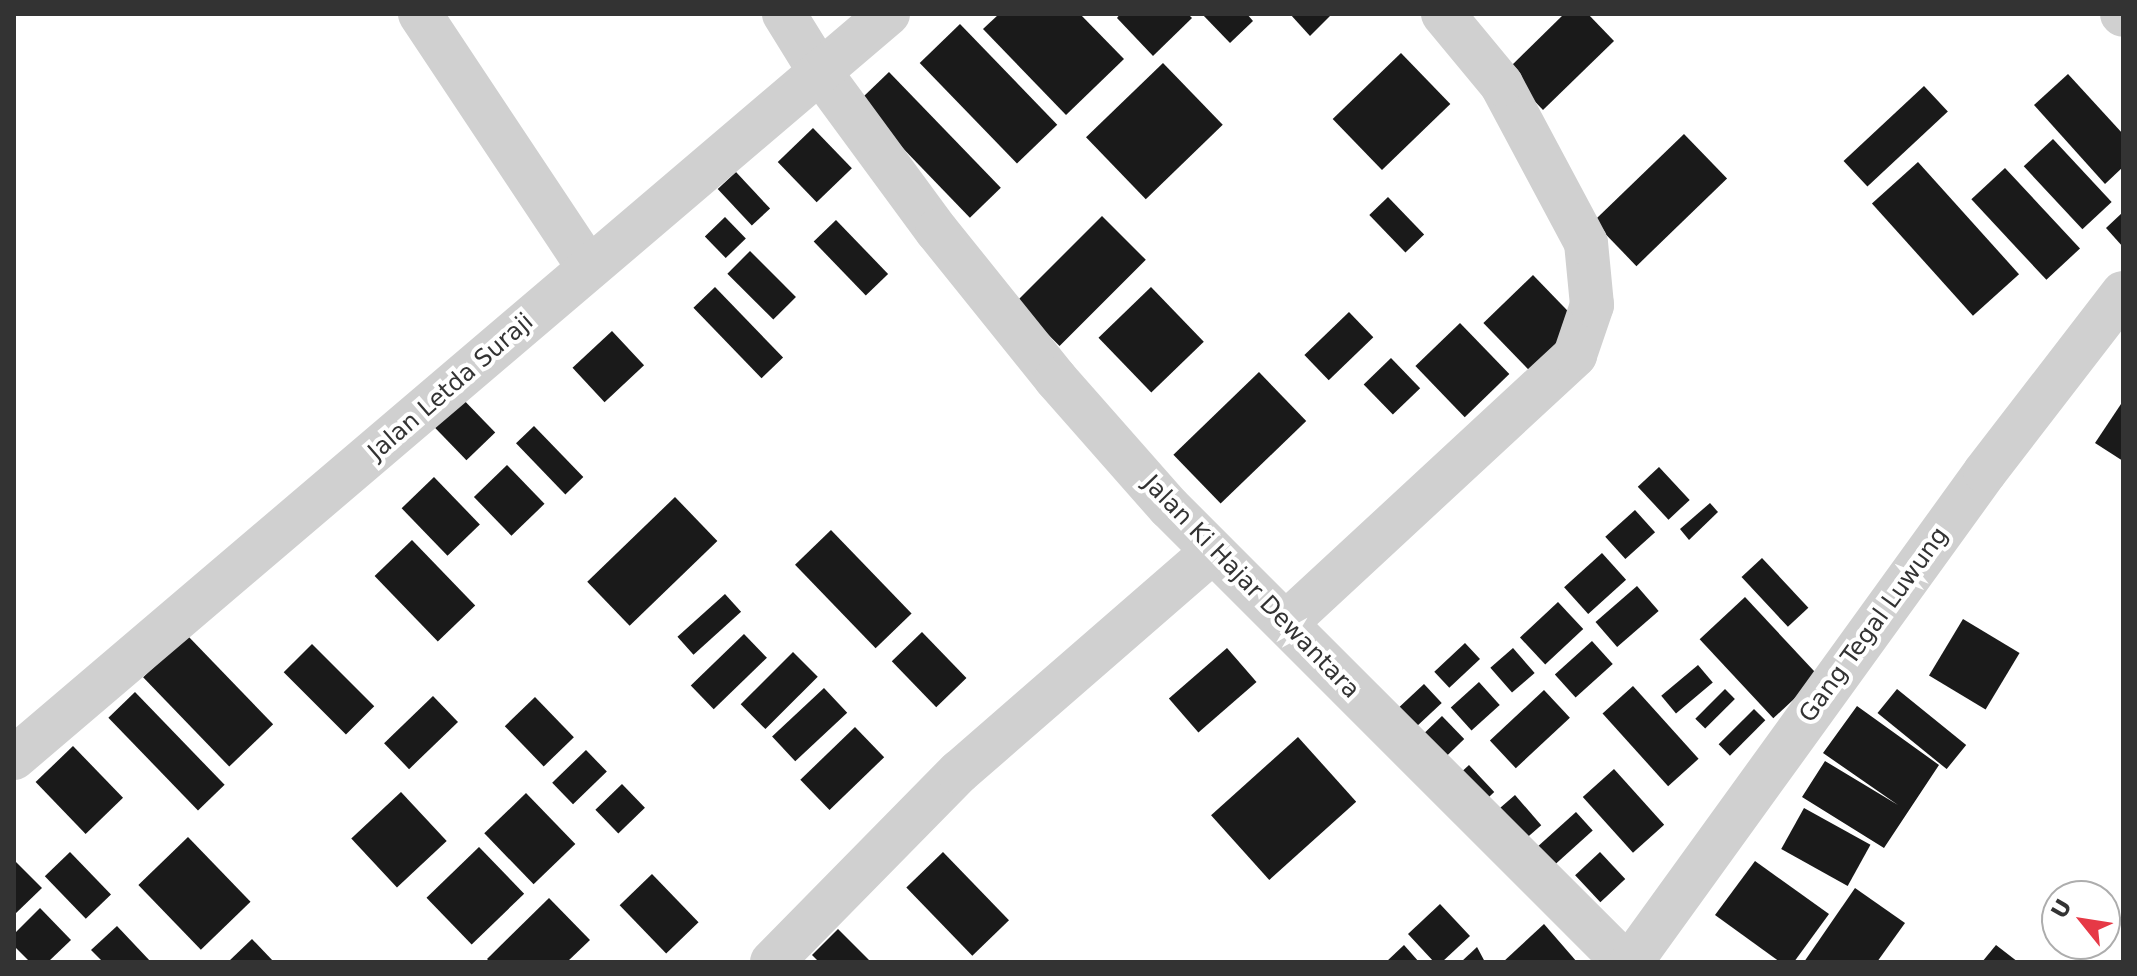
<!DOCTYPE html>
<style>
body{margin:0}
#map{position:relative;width:2137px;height:976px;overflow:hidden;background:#fff;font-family:"DejaVu Sans",sans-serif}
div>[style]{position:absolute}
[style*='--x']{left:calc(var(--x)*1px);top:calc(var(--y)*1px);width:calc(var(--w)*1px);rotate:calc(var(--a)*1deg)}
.building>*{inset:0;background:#1a1a1a;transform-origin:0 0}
.minor>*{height:44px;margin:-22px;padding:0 22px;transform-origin:22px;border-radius:22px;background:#d0d0d0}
span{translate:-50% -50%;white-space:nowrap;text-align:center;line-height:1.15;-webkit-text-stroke:8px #fff;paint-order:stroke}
.street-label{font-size:24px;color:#333}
.frame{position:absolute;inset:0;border:16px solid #333;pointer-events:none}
.north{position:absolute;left:2041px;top:880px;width:80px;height:80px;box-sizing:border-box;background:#fff;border:2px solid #adadad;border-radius:50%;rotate:300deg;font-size:22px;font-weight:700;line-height:32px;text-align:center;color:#333}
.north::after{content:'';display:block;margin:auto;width:28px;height:36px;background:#e63946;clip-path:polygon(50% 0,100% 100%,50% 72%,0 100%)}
</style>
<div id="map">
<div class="building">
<i style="clip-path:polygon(999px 14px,1080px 14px,1124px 59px,1066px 115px,983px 29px)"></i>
<i style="clip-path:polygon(1120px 14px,1188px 14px,1192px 18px,1153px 56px,1117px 18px)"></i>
<i style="clip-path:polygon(1202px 14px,1247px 14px,1253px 21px,1230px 43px)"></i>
<i style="clip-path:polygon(1290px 14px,1332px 14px,1310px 36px)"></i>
<i style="clip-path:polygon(1564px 14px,1588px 14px,1614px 41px,1543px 110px,1506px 71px)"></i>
<i style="left:960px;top:24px;width:140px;height:56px;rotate:46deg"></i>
<i style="left:1401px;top:53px;width:71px;height:95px;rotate:46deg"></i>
<i style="left:1163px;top:63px;width:86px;height:107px;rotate:46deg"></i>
<i style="left:889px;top:72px;width:161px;height:43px;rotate:46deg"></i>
<i style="clip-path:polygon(2068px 74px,2123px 134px,2123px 167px,2105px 184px,2034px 105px)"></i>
<i style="left:1924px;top:86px;width:35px;height:110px;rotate:47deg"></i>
<i style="left:813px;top:128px;width:56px;height:49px;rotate:46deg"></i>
<i style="left:1684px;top:134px;width:62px;height:126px;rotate:46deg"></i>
<i style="left:2053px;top:139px;width:86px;height:40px;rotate:47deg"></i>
<i style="left:1918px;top:162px;width:151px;height:62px;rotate:48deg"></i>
<i style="left:2005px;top:168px;width:110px;height:46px;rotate:47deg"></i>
<i style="left:736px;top:172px;width:50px;height:25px;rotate:47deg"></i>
<i style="left:1388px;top:197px;width:52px;height:26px;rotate:46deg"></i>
<i style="clip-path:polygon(2123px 212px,2123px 247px,2106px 228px)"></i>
<i style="left:1102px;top:216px;width:62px;height:122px;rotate:45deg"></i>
<i style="left:725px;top:217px;width:30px;height:28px;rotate:46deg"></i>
<i style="left:836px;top:220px;width:75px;height:31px;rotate:46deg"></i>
<i style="left:750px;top:251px;width:65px;height:32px;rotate:45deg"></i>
<i style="left:1533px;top:275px;width:71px;height:69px;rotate:46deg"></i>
<i style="left:715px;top:287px;width:98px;height:30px;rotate:46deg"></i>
<i style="left:1151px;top:287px;width:76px;height:73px;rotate:46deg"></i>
<i style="left:1349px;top:312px;width:35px;height:62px;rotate:46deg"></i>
<i style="left:1460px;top:323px;width:71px;height:62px;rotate:46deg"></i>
<i style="left:612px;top:331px;width:47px;height:54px;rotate:47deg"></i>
<i style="left:1391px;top:358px;width:42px;height:38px;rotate:46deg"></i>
<i style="left:1259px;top:372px;width:68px;height:119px;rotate:46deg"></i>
<i style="left:457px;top:393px;width:55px;height:40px;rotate:46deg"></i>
<i style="clip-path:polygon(2121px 404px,2123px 406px,2123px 461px,2095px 443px)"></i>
<i style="left:534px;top:426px;width:71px;height:25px;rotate:46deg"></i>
<i style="left:507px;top:465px;width:54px;height:46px;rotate:46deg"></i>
<i style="left:1659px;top:467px;width:45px;height:29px;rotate:47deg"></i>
<i style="left:434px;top:477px;width:66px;height:45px;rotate:46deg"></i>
<i style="left:675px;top:497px;width:61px;height:122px;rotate:46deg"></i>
<i style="clip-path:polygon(1710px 503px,1718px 512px,1689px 540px,1680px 529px)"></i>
<i style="left:1635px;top:510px;width:30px;height:40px;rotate:48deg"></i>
<i style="left:831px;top:530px;width:116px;height:50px;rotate:46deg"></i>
<i style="left:412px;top:540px;width:91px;height:52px;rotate:46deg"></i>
<i style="left:1602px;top:553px;width:36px;height:51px;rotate:48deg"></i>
<i style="left:1762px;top:558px;width:68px;height:28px;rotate:47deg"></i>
<i style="left:1637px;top:586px;width:33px;height:55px;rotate:49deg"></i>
<i style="left:725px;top:594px;width:24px;height:64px;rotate:48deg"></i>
<i style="left:1745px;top:597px;width:108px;height:62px;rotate:47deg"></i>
<i style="left:1558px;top:602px;width:37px;height:52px;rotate:47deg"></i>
<i style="left:1963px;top:619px;width:66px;height:66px;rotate:31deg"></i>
<i style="left:922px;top:632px;width:64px;height:42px;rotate:46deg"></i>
<i style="left:744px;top:634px;width:33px;height:74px;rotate:46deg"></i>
<i style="left:187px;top:635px;width:124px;height:61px;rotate:46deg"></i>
<i style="left:1592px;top:641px;width:31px;height:50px;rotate:48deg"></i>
<i style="left:1465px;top:643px;width:22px;height:42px;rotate:47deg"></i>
<i style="left:312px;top:644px;width:88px;height:40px;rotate:45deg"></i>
<i style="left:1227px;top:648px;width:45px;height:77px;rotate:49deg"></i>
<i style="left:1513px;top:648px;width:33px;height:30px;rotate:49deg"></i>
<i style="left:793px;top:652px;width:35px;height:74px;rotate:45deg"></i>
<i style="left:1698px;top:665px;width:23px;height:48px;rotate:50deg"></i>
<i style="left:1479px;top:682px;width:31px;height:38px;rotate:48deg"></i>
<i style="left:1424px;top:684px;width:26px;height:37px;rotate:47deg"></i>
<i style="left:1633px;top:686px;width:98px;height:41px;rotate:48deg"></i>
<i style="left:824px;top:688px;width:34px;height:71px;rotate:47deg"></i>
<i style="left:1725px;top:689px;width:14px;height:42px;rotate:45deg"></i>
<i style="left:1897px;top:689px;width:89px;height:31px;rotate:39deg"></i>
<i style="left:1544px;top:690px;width:38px;height:74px;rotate:47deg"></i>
<i style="left:135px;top:692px;width:129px;height:37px;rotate:46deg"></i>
<i style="left:433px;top:696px;width:36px;height:68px;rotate:46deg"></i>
<i style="left:535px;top:697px;width:56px;height:42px;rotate:46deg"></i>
<i style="clip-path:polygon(1857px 706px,1939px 765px,1884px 848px,1802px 797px,1825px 761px,1898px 805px,1823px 753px)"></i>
<i style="left:1754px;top:709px;width:16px;height:50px;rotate:45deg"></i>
<i style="left:1442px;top:716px;width:32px;height:32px;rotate:46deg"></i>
<i style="left:855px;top:727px;width:42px;height:76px;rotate:46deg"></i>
<i style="left:1298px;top:737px;width:87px;height:117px;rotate:48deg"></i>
<i style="left:73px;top:746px;width:72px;height:52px;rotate:46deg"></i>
<i style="left:586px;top:750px;width:30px;height:47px;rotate:46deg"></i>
<i style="left:1469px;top:765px;width:37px;height:17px;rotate:47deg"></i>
<i style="left:1614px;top:769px;width:75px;height:42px;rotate:48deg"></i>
<i style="left:622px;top:784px;width:33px;height:37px;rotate:46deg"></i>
<i style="left:401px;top:792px;width:67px;height:68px;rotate:47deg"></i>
<i style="left:526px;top:793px;width:71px;height:58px;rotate:46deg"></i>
<i style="left:1515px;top:795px;width:40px;height:31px;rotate:49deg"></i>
<i style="left:1804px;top:808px;width:76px;height:47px;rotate:29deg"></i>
<i style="left:1576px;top:812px;width:25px;height:53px;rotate:48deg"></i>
<i style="left:188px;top:837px;width:90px;height:69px;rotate:46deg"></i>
<i style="left:479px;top:847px;width:65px;height:73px;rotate:46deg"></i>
<i style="left:70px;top:852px;width:59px;height:35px;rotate:46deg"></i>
<i style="left:943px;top:852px;width:95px;height:51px;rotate:46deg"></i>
<i style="left:1600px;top:852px;width:37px;height:34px;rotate:47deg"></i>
<i style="clip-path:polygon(14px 860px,42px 888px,14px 915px)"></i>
<i style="clip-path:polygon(1755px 861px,1829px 914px,1794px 962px,1780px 962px,1715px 915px)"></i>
<i style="left:652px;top:874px;width:67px;height:45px;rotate:46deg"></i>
<i style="clip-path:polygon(1855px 888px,1905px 923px,1877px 962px,1804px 962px)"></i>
<i style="clip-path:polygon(549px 898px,590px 940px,567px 962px,490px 962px,487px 959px)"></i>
<i style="clip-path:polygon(1440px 904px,1470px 936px,1442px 962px,1434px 962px,1408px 934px)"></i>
<i style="clip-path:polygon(40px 908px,71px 940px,48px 962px,30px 962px,14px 946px,14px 934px)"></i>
<i style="clip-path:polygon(1544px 924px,1577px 962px,1503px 962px)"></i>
<i style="clip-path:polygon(117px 926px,151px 962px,103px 962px,91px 950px)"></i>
<i style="clip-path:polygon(838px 929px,871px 962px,819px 962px,812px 955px)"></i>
<i style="clip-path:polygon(252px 939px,274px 962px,228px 962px)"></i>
<i style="clip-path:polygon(1404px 945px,1419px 962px,1386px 962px)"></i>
<i style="clip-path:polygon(1996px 945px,2018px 962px,1982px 962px)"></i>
<i style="clip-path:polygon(1477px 947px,1485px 962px,1461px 962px)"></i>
</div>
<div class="minor">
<i style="--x:420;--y:14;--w:305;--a:56.4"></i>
<i style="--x:784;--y:14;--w:68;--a:58.2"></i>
<i style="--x:820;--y:72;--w:197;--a:53.7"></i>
<i style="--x:937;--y:231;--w:190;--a:51.2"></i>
<i style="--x:1056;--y:379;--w:171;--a:48.6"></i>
<i style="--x:1169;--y:507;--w:643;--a:45"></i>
<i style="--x:2122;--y:14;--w:1;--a:45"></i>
<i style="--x:1286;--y:623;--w:394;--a:-42.8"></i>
<i style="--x:1575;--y:355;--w:53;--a:-71.2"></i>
<i style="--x:1592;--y:305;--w:62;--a:-95.5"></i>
<i style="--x:1586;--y:243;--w:180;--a:-118.1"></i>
<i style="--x:1501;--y:84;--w:91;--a:-129.6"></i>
<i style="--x:14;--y:758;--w:1148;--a:-40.41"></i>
<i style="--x:772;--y:962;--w:267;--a:-45.5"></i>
<i style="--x:959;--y:772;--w:334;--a:-41"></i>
<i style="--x:1631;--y:962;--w:604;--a:-54.15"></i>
<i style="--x:1985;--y:472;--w:226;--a:-52.4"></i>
</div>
<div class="street-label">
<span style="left:451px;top:387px;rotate:-41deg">Jalan Letda Suraji</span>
<span style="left:1251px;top:587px;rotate:46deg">Jalan Ki Hajar Dewantara</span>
<span style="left:1874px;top:625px;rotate:-54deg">Gang Tegal Luwung</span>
</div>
<div class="frame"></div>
<div class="north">U</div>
</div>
